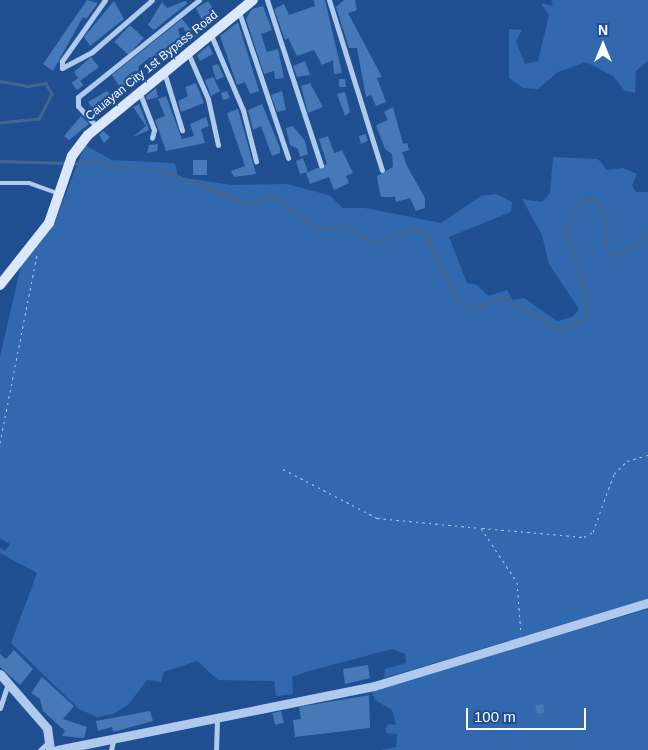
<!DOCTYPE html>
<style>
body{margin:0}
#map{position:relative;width:648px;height:750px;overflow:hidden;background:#1f4f90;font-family:Arial,sans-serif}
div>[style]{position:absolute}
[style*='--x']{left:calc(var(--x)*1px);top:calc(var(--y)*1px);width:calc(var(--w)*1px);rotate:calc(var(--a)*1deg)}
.green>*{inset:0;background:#3268ae}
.stream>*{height:2.5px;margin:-1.25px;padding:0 1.25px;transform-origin:1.25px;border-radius:1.25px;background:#436594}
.building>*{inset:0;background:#4778b8;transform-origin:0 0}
.path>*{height:1px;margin-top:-0.5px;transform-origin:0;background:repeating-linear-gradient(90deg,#afcaed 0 2.5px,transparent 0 6.5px)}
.service>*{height:4px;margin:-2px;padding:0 2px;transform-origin:2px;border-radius:2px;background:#afcaed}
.minor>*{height:5px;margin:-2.5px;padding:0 2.5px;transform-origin:2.5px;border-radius:2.5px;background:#afcaed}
.tertiary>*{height:9px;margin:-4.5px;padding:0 4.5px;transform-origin:4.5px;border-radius:4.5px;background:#afcaed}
.secondary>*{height:10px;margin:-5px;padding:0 5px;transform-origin:5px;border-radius:5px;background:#dbe8fa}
span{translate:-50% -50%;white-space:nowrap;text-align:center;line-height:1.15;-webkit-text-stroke:4.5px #1f4f90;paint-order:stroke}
.street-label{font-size:12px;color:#fff}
.north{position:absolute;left:578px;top:20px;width:50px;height:50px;-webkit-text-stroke:4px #1f4f90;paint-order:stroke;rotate:0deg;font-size:14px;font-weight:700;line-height:20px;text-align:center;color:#fff}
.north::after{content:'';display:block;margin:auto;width:18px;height:22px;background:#fff;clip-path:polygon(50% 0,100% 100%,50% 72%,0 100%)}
.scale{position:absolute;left:466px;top:708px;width:120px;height:22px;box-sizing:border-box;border:2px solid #fff;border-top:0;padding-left:6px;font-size:15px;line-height:18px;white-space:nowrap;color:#fff;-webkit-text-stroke:4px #1f4f90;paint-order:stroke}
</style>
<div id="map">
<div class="green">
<i style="clip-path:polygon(551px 0,648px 0,648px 61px,636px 71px,635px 93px,625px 91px,613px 76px,586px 62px,558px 72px,538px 89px,523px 88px,509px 78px,509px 29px,522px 30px,516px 41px,525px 64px,538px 61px,549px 15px,541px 3px,553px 6px)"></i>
<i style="clip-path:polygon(85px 145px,112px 160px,175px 163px,178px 177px,232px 185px,286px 184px,329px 195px,343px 208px,365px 208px,441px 223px,481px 196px,496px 194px,512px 202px,511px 212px,449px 237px,467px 283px,477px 285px,488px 296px,507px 290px,513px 300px,524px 298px,557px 321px,572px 317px,579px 309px,549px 264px,542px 235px,522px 199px,542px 202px,550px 193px,553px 157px,598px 159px,607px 170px,623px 168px,637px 174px,632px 186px,636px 192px,648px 192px,648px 599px,384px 678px,385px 669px,406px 663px,405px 654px,392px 649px,309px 671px,292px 677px,293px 694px,276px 696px,274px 681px,218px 680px,197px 661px,164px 672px,161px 682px,147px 680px,128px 705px,113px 714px,97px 717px,79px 709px,11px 643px,37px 573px,0 553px,0 548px,5px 551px,10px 544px,0 538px,0 356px,21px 266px,54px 224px)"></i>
<i style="clip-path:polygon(648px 609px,648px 750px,381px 750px,396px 747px,397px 734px,386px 733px,386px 728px,388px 724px,396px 725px,392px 710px,375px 700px,372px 691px)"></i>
</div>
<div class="stream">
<i style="--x:0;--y:81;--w:28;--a:10"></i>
<i style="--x:28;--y:86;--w:18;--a:-9"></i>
<i style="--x:46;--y:83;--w:13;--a:61"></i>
<i style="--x:52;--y:94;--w:28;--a:117"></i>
<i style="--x:39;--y:119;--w:39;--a:174"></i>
<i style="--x:0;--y:161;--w:67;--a:1.7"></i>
<i style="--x:73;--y:164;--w:24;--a:-9"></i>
<i style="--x:97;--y:160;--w:27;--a:22"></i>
<i style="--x:122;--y:170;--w:40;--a:0"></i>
<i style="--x:162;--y:170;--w:90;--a:21.4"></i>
<i style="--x:246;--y:203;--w:15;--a:4"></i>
<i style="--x:261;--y:204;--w:11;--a:-49"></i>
<i style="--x:268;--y:196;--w:8;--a:7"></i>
<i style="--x:276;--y:197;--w:51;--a:38.7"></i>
<i style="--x:316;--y:229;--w:31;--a:-4"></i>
<i style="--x:347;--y:227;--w:33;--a:31"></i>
<i style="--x:375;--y:244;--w:42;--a:-22.3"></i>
<i style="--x:414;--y:228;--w:12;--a:24"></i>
<i style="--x:425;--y:233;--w:77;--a:64.8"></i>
<i style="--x:458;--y:303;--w:22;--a:10"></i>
<i style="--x:480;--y:307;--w:25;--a:-23"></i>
<i style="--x:503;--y:297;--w:66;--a:30.8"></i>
<i style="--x:560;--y:331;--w:26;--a:-25"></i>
<i style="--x:584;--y:320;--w:15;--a:-74"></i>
<i style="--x:588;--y:306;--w:81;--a:-105.1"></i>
<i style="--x:567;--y:228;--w:22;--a:-68"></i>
<i style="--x:575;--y:208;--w:17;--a:-40"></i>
<i style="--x:588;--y:197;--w:14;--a:25"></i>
<i style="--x:601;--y:203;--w:22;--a:74"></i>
<i style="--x:607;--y:224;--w:23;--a:95"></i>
<i style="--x:605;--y:247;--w:13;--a:39"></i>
<i style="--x:615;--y:255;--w:20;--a:-20"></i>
<i style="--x:634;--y:248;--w:20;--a:-45"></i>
</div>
<div class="building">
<i style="clip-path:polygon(87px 0,98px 3px,86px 19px,83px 17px,53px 71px,43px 64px)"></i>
<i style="clip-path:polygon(314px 0,325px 0,342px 73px,334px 74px,333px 60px,322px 65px,314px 50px,297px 56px,288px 38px,285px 40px,274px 9px,284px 4px,289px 15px,315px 6px)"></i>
<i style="clip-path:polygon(344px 0,355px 0,357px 10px,348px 13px,382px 77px,377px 78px,386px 102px,376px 106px,371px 95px,366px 97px,357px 48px,349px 48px,336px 7px)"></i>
<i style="clip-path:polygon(114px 1px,124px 19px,90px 46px,84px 37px)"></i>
<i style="clip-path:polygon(185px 1px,188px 3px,154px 30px,148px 25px,162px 2px,167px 8px)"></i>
<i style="clip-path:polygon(208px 1px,220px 18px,206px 28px,196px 8px)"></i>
<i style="clip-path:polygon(263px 6px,272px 30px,261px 34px,267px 52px,278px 49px,284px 78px,275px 79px,274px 71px,264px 74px,246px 19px,252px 9px)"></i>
<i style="clip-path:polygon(182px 19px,196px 36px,190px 41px,183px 27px,178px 29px,183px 45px,157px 65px,150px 57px,138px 67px,144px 75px,121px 89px,112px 75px)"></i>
<i style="clip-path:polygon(238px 22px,259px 91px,250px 94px,245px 82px,237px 85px,220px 36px)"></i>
<i style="left:130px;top:25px;width:19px;height:23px;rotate:43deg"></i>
<i style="clip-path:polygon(209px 45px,213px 54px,200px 61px,197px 55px)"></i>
<i style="clip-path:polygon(91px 57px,99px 67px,80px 81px,74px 72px)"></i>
<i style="clip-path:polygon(305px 61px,310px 75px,297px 77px,293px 66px)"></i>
<i style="clip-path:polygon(218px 64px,224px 77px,216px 80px,212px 66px)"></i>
<i style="clip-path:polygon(213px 77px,220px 91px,211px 96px,205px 80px)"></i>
<i style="left:78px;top:78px;width:9px;height:8px;rotate:54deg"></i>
<i style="clip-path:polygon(339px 79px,345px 79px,346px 87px,339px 87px)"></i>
<i style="clip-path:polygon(196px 83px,204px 103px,181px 112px,178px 101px,188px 96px,185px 87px)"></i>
<i style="clip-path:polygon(310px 83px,323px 107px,308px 113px,301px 86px)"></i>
<i style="clip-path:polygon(156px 88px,158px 97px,147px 100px,146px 96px)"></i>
<i style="clip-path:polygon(107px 91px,114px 100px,97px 114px,88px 102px)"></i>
<i style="clip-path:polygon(227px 91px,230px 98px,223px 100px,221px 93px)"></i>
<i style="clip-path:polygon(282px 91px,286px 110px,277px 112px,271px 95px)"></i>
<i style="clip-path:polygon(345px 92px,350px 112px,345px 116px,337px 94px)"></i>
<i style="clip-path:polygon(166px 96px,182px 139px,194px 136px,190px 124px,206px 117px,209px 126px,201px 129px,205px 143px,166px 151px,155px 120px,165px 116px,158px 99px)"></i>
<i style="clip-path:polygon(139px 104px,149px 130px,133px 137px,146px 126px,133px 107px)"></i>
<i style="clip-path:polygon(262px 104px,280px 148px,280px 153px,272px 156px,261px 126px,253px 130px,248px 110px)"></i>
<i style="clip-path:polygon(393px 107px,403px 144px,407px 143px,409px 150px,402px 152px,407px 166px,425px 198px,425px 208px,416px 211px,410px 198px,396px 202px,395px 197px,381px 197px,378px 184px,377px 176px,393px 167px,392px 154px,385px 149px,376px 125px,388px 120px,384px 112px)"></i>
<i style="clip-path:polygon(238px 109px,256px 174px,234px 177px,231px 171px,245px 166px,227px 113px)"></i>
<i style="clip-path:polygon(81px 116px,89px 124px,69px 140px,64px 136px)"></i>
<i style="clip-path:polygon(293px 126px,305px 141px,308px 154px,300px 157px,298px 149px,290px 145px,286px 128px)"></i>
<i style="clip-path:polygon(103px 131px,110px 137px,104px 143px,99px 135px)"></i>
<i style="clip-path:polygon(366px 134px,368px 141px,361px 144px,359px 136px)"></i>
<i style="clip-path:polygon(328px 136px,334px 153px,342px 150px,353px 173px,346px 176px,349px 183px,334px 190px,329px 177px,310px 184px,306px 173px,327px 164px,319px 139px)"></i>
<i style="clip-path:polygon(158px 144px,157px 151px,147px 153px,149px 145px)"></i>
<i style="clip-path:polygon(303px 158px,308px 172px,300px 174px,296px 161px)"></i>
<i style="left:193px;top:160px;width:14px;height:15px"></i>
<i style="clip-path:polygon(14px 650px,33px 669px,20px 685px,0 667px,0 654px,6px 659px)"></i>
<i style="clip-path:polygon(368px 665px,370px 678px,345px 684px,343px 669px)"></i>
<i style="clip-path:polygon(42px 677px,74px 706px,63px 719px,87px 727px,84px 738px,62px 736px,65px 731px,43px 711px,40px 699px,31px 693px)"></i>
<i style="clip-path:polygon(369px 695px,370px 728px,295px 737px,293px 720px,301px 719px,299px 707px)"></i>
<i style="clip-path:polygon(543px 704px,545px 713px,537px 714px,535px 705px)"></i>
<i style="clip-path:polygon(150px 711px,153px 721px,113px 732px,112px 727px,98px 731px,96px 721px)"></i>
<i style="left:281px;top:711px;width:12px;height:9px;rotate:76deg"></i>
</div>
<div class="path">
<i style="--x:0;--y:443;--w:192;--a:-78.9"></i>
<i style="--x:283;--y:469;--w:106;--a:27.5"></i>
<i style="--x:377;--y:518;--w:104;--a:5.5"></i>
<i style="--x:481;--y:528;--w:65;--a:56.3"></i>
<i style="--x:517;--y:582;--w:52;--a:85.6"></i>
<i style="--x:482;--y:528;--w:102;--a:5"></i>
<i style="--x:584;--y:537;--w:10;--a:-29"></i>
<i style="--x:593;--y:532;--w:62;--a:-70.1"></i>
<i style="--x:614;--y:474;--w:18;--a:-45"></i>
<i style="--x:627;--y:461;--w:22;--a:-16"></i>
</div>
<div class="service">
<i style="--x:0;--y:183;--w:29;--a:0"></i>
<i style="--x:29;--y:183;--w:32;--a:20"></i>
</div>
<div class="minor">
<i style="--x:105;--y:0;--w:75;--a:125.2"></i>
<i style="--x:62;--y:61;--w:7;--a:90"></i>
<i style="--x:62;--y:68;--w:34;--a:-28"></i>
<i style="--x:92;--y:52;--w:79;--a:-40.9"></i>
<i style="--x:267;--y:0;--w:174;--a:71.9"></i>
<i style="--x:329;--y:0;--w:178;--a:72.7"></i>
<i style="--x:239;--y:12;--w:154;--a:71.4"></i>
<i style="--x:211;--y:35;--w:82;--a:66.9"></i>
<i style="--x:243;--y:110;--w:53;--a:75.7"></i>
<i style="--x:188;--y:53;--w:50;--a:66.5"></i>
<i style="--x:208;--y:99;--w:47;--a:77.7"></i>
<i style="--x:164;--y:72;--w:61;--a:72.8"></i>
<i style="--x:139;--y:91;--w:42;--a:69"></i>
<i style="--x:154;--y:130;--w:8;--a:104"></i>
<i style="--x:96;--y:126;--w:27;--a:-132"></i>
<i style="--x:78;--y:106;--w:9;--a:-90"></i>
<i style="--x:78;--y:97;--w:155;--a:-38.7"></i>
<i style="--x:0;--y:708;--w:26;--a:-72"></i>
<i style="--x:40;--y:750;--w:12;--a:-42"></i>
<i style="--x:111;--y:750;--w:9;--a:-77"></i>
<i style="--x:216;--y:750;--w:32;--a:-88"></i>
</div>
<div class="tertiary">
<i style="--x:0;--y:674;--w:72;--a:49"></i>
<i style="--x:47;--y:728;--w:22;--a:82"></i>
<i style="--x:57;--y:750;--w:323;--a:-11.4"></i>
<i style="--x:374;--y:686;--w:286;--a:-16.9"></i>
</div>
<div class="secondary">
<i style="--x:0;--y:285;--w:79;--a:-51.7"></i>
<i style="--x:49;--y:223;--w:71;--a:-71.1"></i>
<i style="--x:72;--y:156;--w:26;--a:-53"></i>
<i style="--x:88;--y:135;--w:213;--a:-39.3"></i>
</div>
<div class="street-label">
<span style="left:152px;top:66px;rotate:-39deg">Cauayan City 1st Bypass Road</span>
</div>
<div class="north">N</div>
<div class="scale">100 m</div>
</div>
